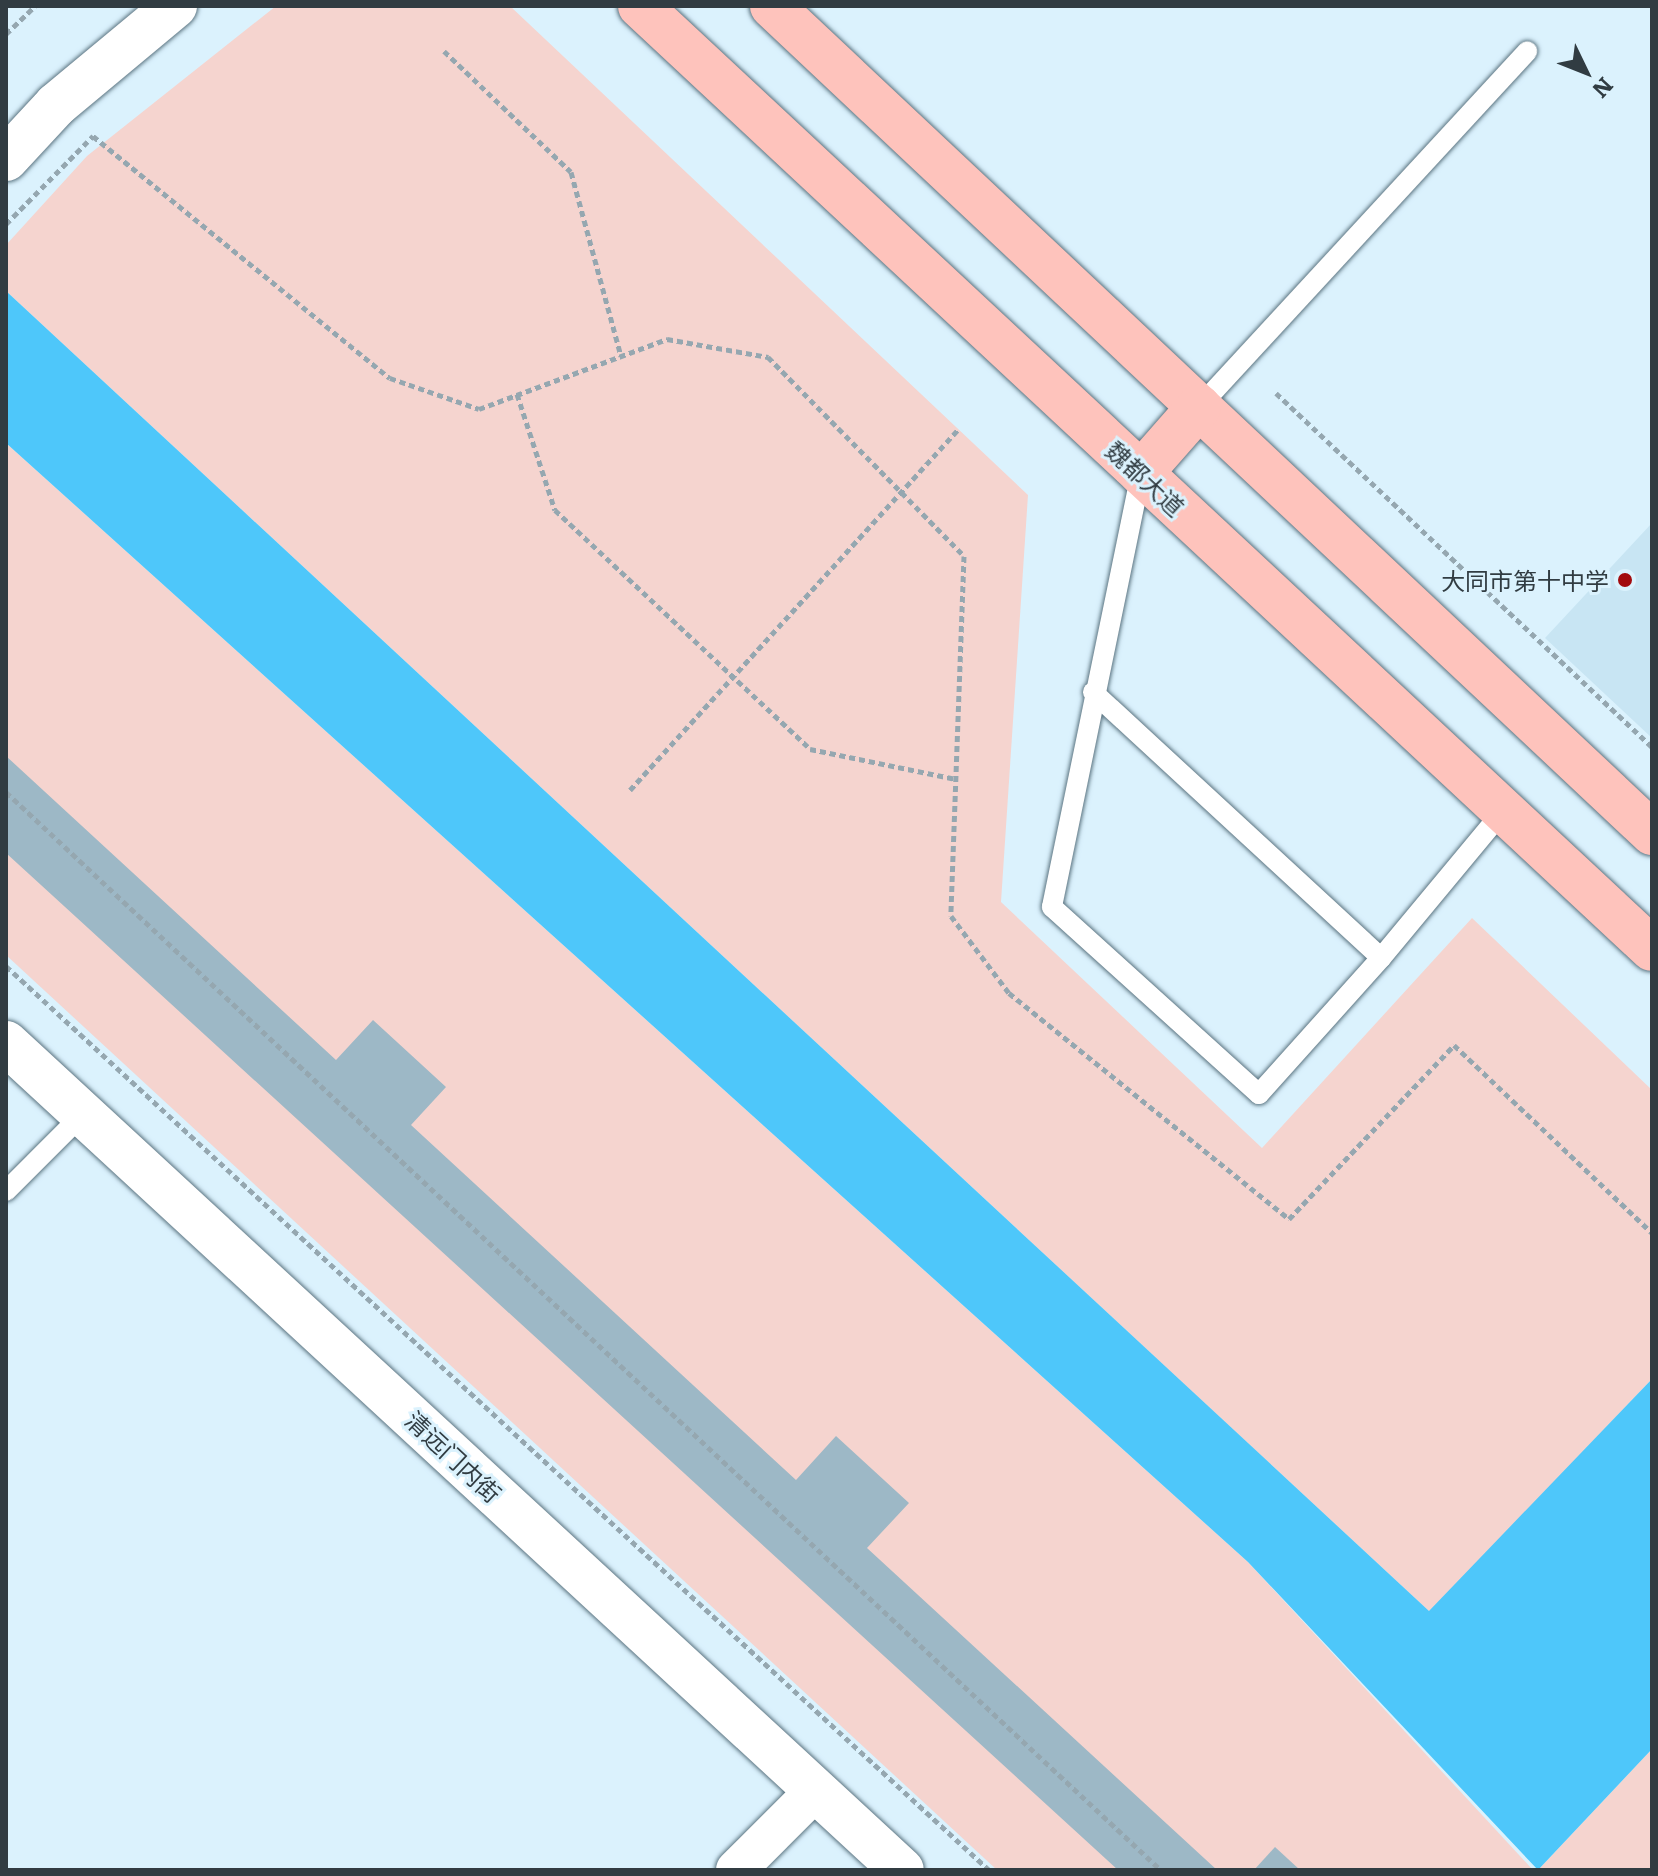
<!DOCTYPE html>
<meta charset="utf-8">
<style>
body{margin:0}
#map{position:relative;width:1658px;height:1876px;overflow:hidden;background:#dbf2fd;font-family:Literata,"Noto Sans SC",serif}
div>[style]{position:absolute}
[style*='--x']{left:calc(var(--x)*1px);top:calc(var(--y)*1px);width:calc(var(--w)*1px);rotate:calc(var(--a)*1deg)}
.built>*{inset:0;background:#c8e5f3}
.green>*{inset:0;background:#f5d4cf}
.water>*{inset:0;background:#4ec7fa}
.building>*{inset:0;background:#9db8c6}
.path>*{height:5px;margin-top:-2.5px;transform-origin:0;background:repeating-linear-gradient(90deg,#95a7b0 0 6px,transparent 0 10px)}
.roads{filter:drop-shadow(0 0 2px #5b7481) drop-shadow(0 0 2px #5b7481)}
.lane>*{height:20px;margin:-10px;padding:0 10px;transform-origin:10px;border-radius:10px;background:#fff}
.street>*{height:40px;margin:-20px;padding:0 20px;transform-origin:20px;border-radius:20px;background:#fff}
.secondary>*{height:44px;margin:-22px;padding:0 22px;transform-origin:22px;border-radius:22px;background:#fff}
.primary>*{height:44px;margin:-22px;padding:0 22px;transform-origin:22px;border-radius:22px;background:#fec3bc}
.dots>*{width:22px;height:22px;translate:-50% -50%;box-sizing:border-box;border:4px solid #dbf2fd;border-radius:50%}
span{translate:-50% -50%;white-space:nowrap;text-align:center;line-height:1.15;-webkit-text-stroke:6px #dbf2fd;paint-order:stroke}
.street-label{font-size:24px;color:#313c42}
.poi-label{font-size:24px;color:#313c42}
.right{translate:-100% -50%;text-align:right}
.frame{position:absolute;inset:0;border:8px solid #313c42;pointer-events:none}
.north{position:absolute;left:1546px;top:32px;width:80px;height:80px;-webkit-text-stroke:6px #dbf2fd;paint-order:stroke;rotate:133deg;font-size:22px;font-weight:700;line-height:32px;text-align:center;color:#313c42}
.north::after{content:'';display:block;margin:auto;width:28px;height:36px;background:#313c42;clip-path:polygon(50% 0,100% 100%,50% 72%,0 100%)}
</style>
<div id="map">
<div class="built">
<i style="clip-path:polygon(1652px 523px,1652px 738px,1545px 638px)"></i>
</div>
<div class="green">
<i style="clip-path:polygon(276px 6px,510px 6px,1028px 495px,1001px 902px,1262px 1148px,1472px 918px,1652px 1090px,1652px 1379px,1430px 1612px,6px 291px,6px 245px,87px 156px)"></i>
<i style="clip-path:polygon(6px 443px,1248px 1562px,1533px 1870px,997px 1870px,6px 955px)"></i>
<i style="clip-path:polygon(1652px 1749px,1652px 1870px,1538px 1870px)"></i>
</div>
<div class="water">
<i style="clip-path:polygon(6px 291px,1429px 1611px,1652px 1379px,1652px 1749px,1538px 1870px,1248px 1562px,6px 443px)"></i>
</div>
<div class="building">
<i style="clip-path:polygon(6px 756px,336px 1060px,373px 1020px,446px 1087px,411px 1125px,796px 1480px,836px 1436px,909px 1503px,867px 1548px,1217px 1870px,1118px 1870px,6px 853px)"></i>
<i style="clip-path:polygon(1275px 1847px,1300px 1870px,1254px 1870px)"></i>
</div>
<div class="path">
<i style="--x:6;--y:34;--w:40;--a:-44"></i>
<i style="--x:444;--y:51;--w:175;--a:43.6"></i>
<i style="--x:571;--y:172;--w:191;--a:74.8"></i>
<i style="--x:6;--y:224;--w:124;--a:-45.3"></i>
<i style="--x:93;--y:136;--w:383;--a:39.2"></i>
<i style="--x:390;--y:378;--w:94;--a:19.2"></i>
<i style="--x:479;--y:409;--w:201;--a:-20.4"></i>
<i style="--x:667;--y:339;--w:103;--a:10.1"></i>
<i style="--x:768;--y:357;--w:279;--a:45.4"></i>
<i style="--x:964;--y:556;--w:360;--a:92.1"></i>
<i style="--x:951;--y:916;--w:96;--a:53"></i>
<i style="--x:1009;--y:993;--w:360;--a:38.9"></i>
<i style="--x:1289;--y:1219;--w:240;--a:-46.5"></i>
<i style="--x:1454;--y:1045;--w:273;--a:43.5"></i>
<i style="--x:1276;--y:393;--w:516;--a:43.27"></i>
<i style="--x:517;--y:394;--w:122;--a:71.9"></i>
<i style="--x:555;--y:510;--w:349;--a:43.1"></i>
<i style="--x:810;--y:749;--w:149;--a:11.6"></i>
<i style="--x:630;--y:790;--w:488;--a:-47.7"></i>
<i style="--x:6;--y:792;--w:1580;--a:43.03"></i>
<i style="--x:6;--y:966;--w:1335;--a:42.6"></i>
</div>
<div class="roads">
<div class="lane">
<i style="--x:1199;--y:407;--w:484;--a:-47.3"></i>
<i style="--x:1141;--y:473;--w:443;--a:101.6"></i>
<i style="--x:1052;--y:907;--w:279;--a:42.1"></i>
<i style="--x:1259;--y:1094;--w:183;--a:-48.1"></i>
<i style="--x:1381;--y:958;--w:191;--a:-50.3"></i>
<i style="--x:1093;--y:692;--w:392;--a:42.7"></i>
<i style="--x:6;--y:1191;--w:109;--a:-45"></i>
</div>
<div class="street">
<i style="--x:736;--y:1870;--w:113;--a:-45"></i>
</div>
<div class="secondary">
<i style="--x:6;--y:159;--w:74;--a:-47.2"></i>
<i style="--x:56;--y:105;--w:155;--a:-39.8"></i>
<i style="--x:6;--y:1043;--w:1219;--a:42.71"></i>
</div>
<div class="primary">
<i style="--x:640;--y:6;--w:1383;--a:42.98"></i>
<i style="--x:772;--y:6;--w:1208;--a:43.22"></i>
<i style="--x:1141;--y:473;--w:88;--a:-48.7"></i>
</div>
</div>
<div class="dots">
<i style="left:1625px;top:580px;background:#a30b0e"></i>
</div>
<div class="street-label">
<span style="left:1146px;top:478px;rotate:43deg">魏都大道</span>
<span style="left:454px;top:1456px;rotate:43deg">清远门内街</span>
</div>
<div class="poi-label">
<span class="right" style="left:1609px;top:580px">大同市第十中学</span>
</div>
<div class="frame"></div>
<div class="north">N</div>
</div>
